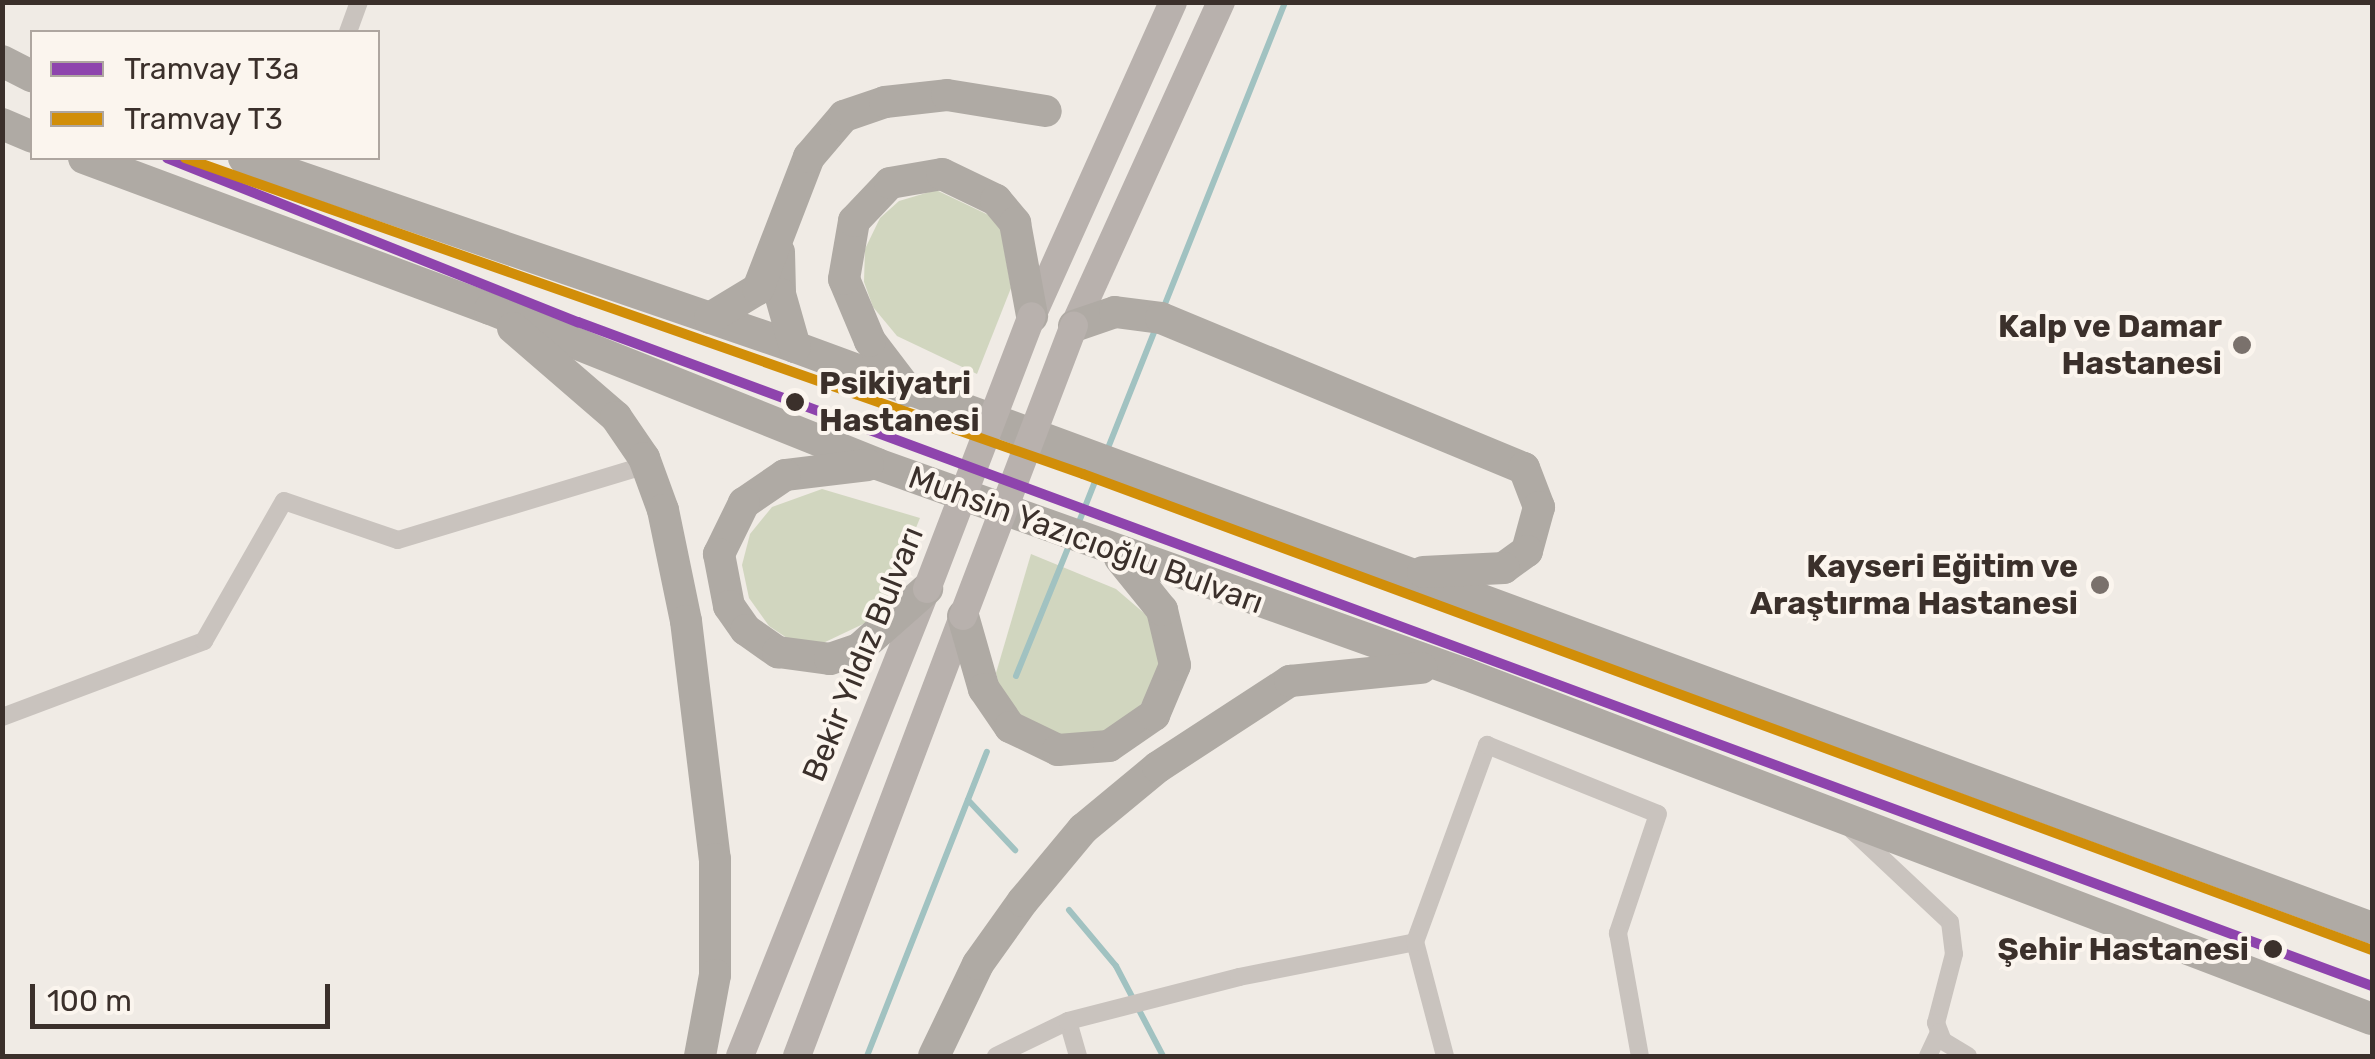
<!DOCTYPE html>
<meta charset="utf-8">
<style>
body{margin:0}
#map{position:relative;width:2375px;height:1059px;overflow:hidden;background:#f0ebe5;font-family:Rubik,sans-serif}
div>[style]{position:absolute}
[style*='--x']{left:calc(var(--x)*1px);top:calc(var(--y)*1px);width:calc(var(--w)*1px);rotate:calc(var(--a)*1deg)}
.green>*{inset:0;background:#d1d6bf}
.stream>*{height:6px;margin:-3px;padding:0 3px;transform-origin:3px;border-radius:3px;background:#a1c2c1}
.street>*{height:18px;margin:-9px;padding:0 9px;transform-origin:9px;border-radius:9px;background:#c9c3be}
.primary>*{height:28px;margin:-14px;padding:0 14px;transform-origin:14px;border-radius:14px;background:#b8b1ad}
.highway>*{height:32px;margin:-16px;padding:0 16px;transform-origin:16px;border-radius:16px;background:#afaaa4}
.primary-bridge>*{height:28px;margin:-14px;padding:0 14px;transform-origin:14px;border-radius:14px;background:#b8b1ad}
.tram-1>*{height:10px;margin:-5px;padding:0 5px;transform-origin:5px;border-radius:5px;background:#8e44ad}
.tram-2>*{height:10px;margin:-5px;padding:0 5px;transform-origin:5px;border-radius:5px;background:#d18e09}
.dots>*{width:28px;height:28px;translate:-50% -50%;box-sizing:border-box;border:5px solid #fbf5ee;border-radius:50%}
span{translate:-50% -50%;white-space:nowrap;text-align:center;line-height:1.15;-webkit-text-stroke:8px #fbf5ee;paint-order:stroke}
.poi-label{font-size:32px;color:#3b302b;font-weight:700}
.right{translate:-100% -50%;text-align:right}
.stop-label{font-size:32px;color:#3b302b;font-weight:700}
.left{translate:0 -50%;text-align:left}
.street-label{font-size:32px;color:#3b302b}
.frame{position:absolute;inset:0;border:5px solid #3b302b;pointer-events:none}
.legend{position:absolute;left:30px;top:30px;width:350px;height:130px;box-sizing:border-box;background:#fbf5ee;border:2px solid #aea6a0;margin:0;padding:12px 18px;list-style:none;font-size:30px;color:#3b302b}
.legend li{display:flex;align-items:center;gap:20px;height:50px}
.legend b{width:50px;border:2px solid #aea6a0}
.scale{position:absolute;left:30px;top:984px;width:300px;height:45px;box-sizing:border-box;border:5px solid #3b302b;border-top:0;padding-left:12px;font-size:30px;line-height:35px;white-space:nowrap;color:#3b302b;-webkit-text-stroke:8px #fbf5ee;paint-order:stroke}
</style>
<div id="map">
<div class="green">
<i style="clip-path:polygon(936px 190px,999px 220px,1011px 288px,977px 374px,897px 336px,873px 307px,864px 282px,865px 249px,880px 218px,899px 201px)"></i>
<i style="clip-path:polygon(822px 489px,920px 518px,880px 616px,821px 644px,787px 638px,769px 626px,749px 598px,742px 565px,750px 534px,772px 507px)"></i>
<i style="clip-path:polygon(1031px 554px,1116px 589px,1151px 619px,1163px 673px,1125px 727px,1065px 738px,1017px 713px,1000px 688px,996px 673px)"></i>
</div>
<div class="stream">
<i style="--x:1163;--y:309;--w:330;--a:-68.3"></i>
<i style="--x:1106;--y:453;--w:132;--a:-68.3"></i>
<i style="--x:1077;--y:527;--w:62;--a:-68.4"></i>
<i style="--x:1016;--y:676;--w:144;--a:-67.9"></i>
<i style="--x:968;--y:800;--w:69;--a:46.8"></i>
<i style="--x:1069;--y:910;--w:73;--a:50"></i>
<i style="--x:1116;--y:966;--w:102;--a:62.4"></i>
<i style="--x:867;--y:1056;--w:327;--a:-68.5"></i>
</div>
<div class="street">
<i style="--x:348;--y:32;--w:32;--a:-70"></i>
<i style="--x:2;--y:717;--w:216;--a:-20.6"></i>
<i style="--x:204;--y:641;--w:161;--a:-60.3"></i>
<i style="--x:284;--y:501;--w:120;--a:18.9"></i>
<i style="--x:398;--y:540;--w:260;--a:-16.8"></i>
<i style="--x:1852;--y:830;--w:134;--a:43.2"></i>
<i style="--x:1950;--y:922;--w:32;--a:83"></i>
<i style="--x:1954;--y:954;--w:71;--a:104.6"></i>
<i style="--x:1936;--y:1023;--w:19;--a:69"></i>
<i style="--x:1943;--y:1041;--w:29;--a:31"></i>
<i style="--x:996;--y:1056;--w:80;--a:-25.9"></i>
<i style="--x:1078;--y:1056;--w:36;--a:-106"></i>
<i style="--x:1068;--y:1021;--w:177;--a:-14.4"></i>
<i style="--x:1239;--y:977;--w:179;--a:-11.2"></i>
<i style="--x:1445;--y:1056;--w:118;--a:-104.7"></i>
<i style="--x:1415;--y:942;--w:210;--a:-69.9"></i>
<i style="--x:1487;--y:745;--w:184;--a:22"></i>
<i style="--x:1658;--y:814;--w:126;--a:108.6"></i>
<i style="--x:1618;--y:933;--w:125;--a:79.9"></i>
<i style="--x:1928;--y:1056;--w:26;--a:-65"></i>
</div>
<div class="primary">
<i style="--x:1032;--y:316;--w:344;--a:-65.8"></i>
<i style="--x:1074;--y:326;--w:356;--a:-65.6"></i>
<i style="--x:740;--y:1056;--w:502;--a:-68.24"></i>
<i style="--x:797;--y:1056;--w:470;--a:-69.3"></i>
</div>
<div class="highway">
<i style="--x:2;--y:61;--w:34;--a:27"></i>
<i style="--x:2;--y:124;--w:33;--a:23"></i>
<i style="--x:84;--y:158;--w:433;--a:20.4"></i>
<i style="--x:490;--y:309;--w:417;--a:21.8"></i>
<i style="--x:877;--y:464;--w:624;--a:19.65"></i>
<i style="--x:1465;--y:674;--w:970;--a:20.83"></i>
<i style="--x:244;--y:158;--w:583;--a:18.93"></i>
<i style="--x:795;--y:347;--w:1681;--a:20.22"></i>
<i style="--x:779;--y:252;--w:42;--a:88.6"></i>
<i style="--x:780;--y:294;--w:55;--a:74.2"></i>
<i style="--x:710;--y:318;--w:56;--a:-31.1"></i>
<i style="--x:758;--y:289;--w:142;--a:-68.9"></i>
<i style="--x:809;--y:157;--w:54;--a:-49.5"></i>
<i style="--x:844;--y:116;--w:43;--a:-18.9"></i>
<i style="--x:885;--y:102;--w:62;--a:-6.4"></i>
<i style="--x:947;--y:95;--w:100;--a:9.2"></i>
<i style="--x:1074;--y:326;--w:43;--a:-18.9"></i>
<i style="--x:1115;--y:312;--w:46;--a:7.4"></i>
<i style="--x:1161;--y:318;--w:393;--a:22.5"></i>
<i style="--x:1524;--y:468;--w:42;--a:69"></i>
<i style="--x:1539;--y:507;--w:46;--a:105.3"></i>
<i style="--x:1527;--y:551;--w:29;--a:144"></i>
<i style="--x:1504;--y:568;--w:81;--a:177.2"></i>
<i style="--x:513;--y:328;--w:136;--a:40.8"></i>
<i style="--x:616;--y:417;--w:50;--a:55.7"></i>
<i style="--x:644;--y:458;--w:55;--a:69.9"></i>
<i style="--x:663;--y:510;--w:113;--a:78.3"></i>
<i style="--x:686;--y:621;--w:240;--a:83.1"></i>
<i style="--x:715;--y:859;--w:116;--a:90"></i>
<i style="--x:715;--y:975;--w:82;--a:100.5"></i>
<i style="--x:908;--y:391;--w:63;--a:-127.2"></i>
<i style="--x:870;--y:341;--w:67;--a:-112.8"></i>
<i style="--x:844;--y:279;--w:59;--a:-80.2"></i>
<i style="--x:854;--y:221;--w:52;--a:-46.5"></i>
<i style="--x:890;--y:183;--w:53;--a:-9.8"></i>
<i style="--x:942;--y:174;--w:60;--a:25.7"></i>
<i style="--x:996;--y:200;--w:30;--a:50"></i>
<i style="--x:1015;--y:223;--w:95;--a:79.6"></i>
<i style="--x:868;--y:465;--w:84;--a:173.1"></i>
<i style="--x:785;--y:475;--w:50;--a:145.7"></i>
<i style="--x:744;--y:503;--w:57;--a:116.1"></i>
<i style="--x:719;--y:554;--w:53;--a:79.1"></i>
<i style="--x:729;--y:606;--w:29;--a:55"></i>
<i style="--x:746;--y:630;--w:39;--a:35"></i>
<i style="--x:778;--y:652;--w:52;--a:7.7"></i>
<i style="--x:830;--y:659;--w:31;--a:-19"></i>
<i style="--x:859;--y:649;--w:91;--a:-41.4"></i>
<i style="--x:963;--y:616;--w:76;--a:74"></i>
<i style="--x:984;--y:689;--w:46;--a:55.6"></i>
<i style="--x:1010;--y:727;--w:53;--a:25.6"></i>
<i style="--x:1058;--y:750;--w:51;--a:-4.5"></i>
<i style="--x:1109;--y:746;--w:55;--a:-34.6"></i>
<i style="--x:1154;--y:715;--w:54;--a:-67.2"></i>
<i style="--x:1175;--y:665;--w:57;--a:-103.3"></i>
<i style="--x:1162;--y:610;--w:67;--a:-128.9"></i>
<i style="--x:934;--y:1056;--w:102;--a:-64.4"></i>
<i style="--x:978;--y:964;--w:77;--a:-54.5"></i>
<i style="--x:1023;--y:901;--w:94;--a:-50.2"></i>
<i style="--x:1083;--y:829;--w:97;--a:-39.6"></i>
<i style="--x:1158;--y:767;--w:158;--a:-33.1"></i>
<i style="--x:1290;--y:681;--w:132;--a:-5.7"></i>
</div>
<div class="primary-bridge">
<i style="--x:927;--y:589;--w:292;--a:-69"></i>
<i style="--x:963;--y:616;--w:311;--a:-69.1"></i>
</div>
<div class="tram-1">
<i style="--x:167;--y:158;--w:443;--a:21.8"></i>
<i style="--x:578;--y:322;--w:1913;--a:20.31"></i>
</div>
<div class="tram-2">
<i style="--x:185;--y:158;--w:952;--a:19.39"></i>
<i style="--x:1083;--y:474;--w:1374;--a:20.27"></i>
</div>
<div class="dots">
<i style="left:2242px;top:345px;background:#7a716c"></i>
<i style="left:795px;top:402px;background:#3b302b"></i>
<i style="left:2100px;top:585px;background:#7a716c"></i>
<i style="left:2273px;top:949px;background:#3b302b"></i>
</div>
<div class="poi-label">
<span class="right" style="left:2222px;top:345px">Kalp ve Damar<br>Hastanesi</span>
<span class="right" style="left:2078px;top:585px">Kayseri Eğitim ve<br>Araştırma Hastanesi</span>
</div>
<div class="stop-label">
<span class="left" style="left:819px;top:402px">Psikiyatri<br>Hastanesi</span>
<span class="right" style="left:2249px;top:949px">Şehir Hastanesi</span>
</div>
<div class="street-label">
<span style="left:1086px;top:540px;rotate:20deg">Muhsin Yazıcıoğlu Bulvarı</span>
<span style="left:863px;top:654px;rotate:-68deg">Bekir Yıldız Bulvarı</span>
</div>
<div class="frame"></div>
<ul class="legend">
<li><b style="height:12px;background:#8e44ad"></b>Tramvay T3a</li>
<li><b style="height:12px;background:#d18e09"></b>Tramvay T3</li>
</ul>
<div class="scale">100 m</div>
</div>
